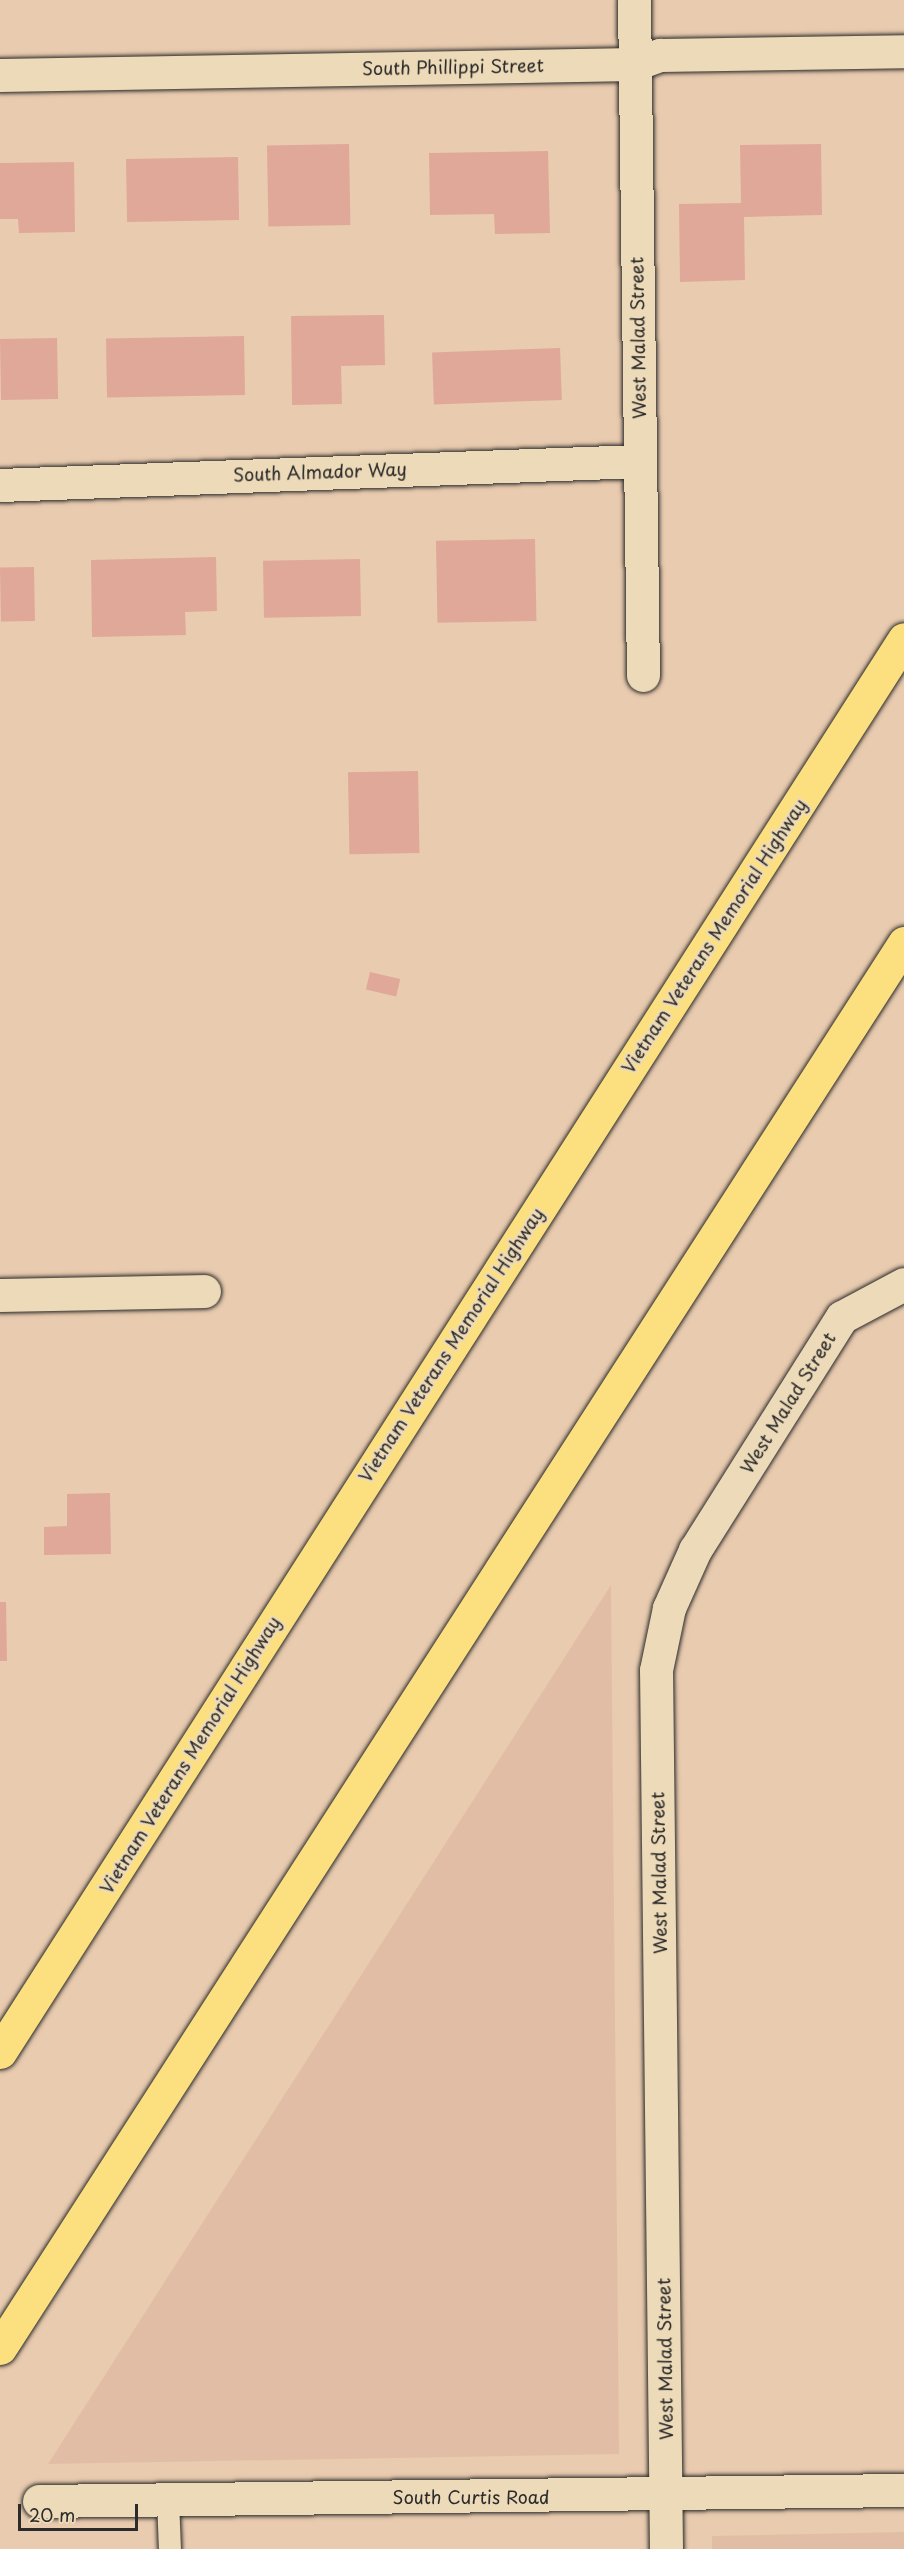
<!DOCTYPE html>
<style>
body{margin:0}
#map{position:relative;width:904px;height:2549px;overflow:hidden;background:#e9cbaf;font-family:"Playpen Sans",sans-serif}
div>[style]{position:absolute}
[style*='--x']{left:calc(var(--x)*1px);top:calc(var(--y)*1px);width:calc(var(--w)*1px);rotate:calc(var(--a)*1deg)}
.built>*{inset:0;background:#e2bda6}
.building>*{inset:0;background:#e0a899;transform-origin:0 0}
.roads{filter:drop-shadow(0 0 2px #2b2b2b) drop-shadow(0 0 2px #2b2b2b)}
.lane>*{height:22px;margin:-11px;padding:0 11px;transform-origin:11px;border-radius:11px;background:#eddab8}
.street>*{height:33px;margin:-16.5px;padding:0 16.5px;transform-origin:16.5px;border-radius:16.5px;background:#eddab8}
.highway>*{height:33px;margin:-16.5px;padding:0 16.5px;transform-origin:16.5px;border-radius:16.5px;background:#fce080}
span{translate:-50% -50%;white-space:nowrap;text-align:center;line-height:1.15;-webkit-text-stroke:4.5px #eddab8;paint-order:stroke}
.street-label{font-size:18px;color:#2b2b2b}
.scale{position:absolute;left:18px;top:2504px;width:120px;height:27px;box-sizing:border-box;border:3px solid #2b2b2b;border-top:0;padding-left:8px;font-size:18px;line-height:21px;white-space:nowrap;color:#2b2b2b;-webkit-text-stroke:4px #eddab8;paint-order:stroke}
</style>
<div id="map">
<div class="built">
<i style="clip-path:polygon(611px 1585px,619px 2454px,48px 2464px)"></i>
<i style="clip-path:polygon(904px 2532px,904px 2549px,712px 2549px,712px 2536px)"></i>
</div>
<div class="building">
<i style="left:349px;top:144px;width:81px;height:82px;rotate:89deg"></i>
<i style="clip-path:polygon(821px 144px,822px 215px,744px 217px,745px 280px,680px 282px,679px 204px,741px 203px,740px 145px)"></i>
<i style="clip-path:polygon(548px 151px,550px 233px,495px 234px,494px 214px,430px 215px,429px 153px)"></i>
<i style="left:238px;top:157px;width:63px;height:112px;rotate:89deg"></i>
<i style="clip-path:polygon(74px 162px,75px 232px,19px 233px,18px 219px,0 219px,0 163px)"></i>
<i style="clip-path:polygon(384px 315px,385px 365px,341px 366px,342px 404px,292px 405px,291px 316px)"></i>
<i style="left:244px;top:336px;width:59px;height:138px;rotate:89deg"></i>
<i style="left:57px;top:338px;width:61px;height:57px;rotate:89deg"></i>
<i style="left:560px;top:348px;width:52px;height:128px;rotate:88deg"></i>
<i style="left:535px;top:539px;width:82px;height:99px;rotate:89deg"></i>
<i style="clip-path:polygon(216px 557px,217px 611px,185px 612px,186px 635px,92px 637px,91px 560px)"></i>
<i style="left:360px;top:559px;width:57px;height:97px;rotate:89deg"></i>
<i style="left:34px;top:567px;width:54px;height:34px;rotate:89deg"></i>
<i style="left:418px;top:771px;width:82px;height:70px;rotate:89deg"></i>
<i style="left:370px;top:972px;width:31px;height:18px;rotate:13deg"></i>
<i style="clip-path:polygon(110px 1493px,111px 1554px,44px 1555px,44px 1527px,67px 1526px,67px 1494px)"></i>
<i style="clip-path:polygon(0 1602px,6px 1602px,7px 1661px,0 1661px)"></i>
</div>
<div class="roads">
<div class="lane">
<i style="--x:168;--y:2500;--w:49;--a:87.7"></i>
</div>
<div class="street">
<i style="--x:634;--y:0;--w:675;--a:89.24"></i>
<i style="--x:0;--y:75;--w:635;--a:-0.99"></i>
<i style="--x:635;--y:64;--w:27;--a:-20"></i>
<i style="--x:660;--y:55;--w:244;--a:-0.9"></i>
<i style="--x:0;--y:485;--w:640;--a:-2.15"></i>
<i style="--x:0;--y:1295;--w:204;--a:-1.1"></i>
<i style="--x:39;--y:2501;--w:865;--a:-0.73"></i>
<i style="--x:666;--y:2549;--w:879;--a:-90.65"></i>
<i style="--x:656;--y:1670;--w:63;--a:-78.2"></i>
<i style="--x:669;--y:1608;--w:64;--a:-65.9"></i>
<i style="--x:695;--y:1550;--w:275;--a:-57.8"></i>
<i style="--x:842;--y:1317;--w:70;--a:-28"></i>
</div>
<div class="highway">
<i style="--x:0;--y:2052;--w:1677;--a:-57.39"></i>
<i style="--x:0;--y:2348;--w:1671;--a:-57.24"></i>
</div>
</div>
<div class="street-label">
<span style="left:453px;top:67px;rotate:-1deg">South Phillippi Street</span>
<span style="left:638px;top:338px;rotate:-91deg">West Malad Street</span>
<span style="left:320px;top:472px;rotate:-2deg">South Almador Way</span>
<span style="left:714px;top:936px;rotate:-57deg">Vietnam Veterans Memorial Highway</span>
<span style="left:451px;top:1345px;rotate:-57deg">Vietnam Veterans Memorial Highway</span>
<span style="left:788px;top:1403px;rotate:-58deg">West Malad Street</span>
<span style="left:190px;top:1755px;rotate:-58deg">Vietnam Veterans Memorial Highway</span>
<span style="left:659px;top:1873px;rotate:-91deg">West Malad Street</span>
<span style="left:665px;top:2359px;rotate:-91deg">West Malad Street</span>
<span style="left:471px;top:2497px">South Curtis Road</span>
</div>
<div class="scale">20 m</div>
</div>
